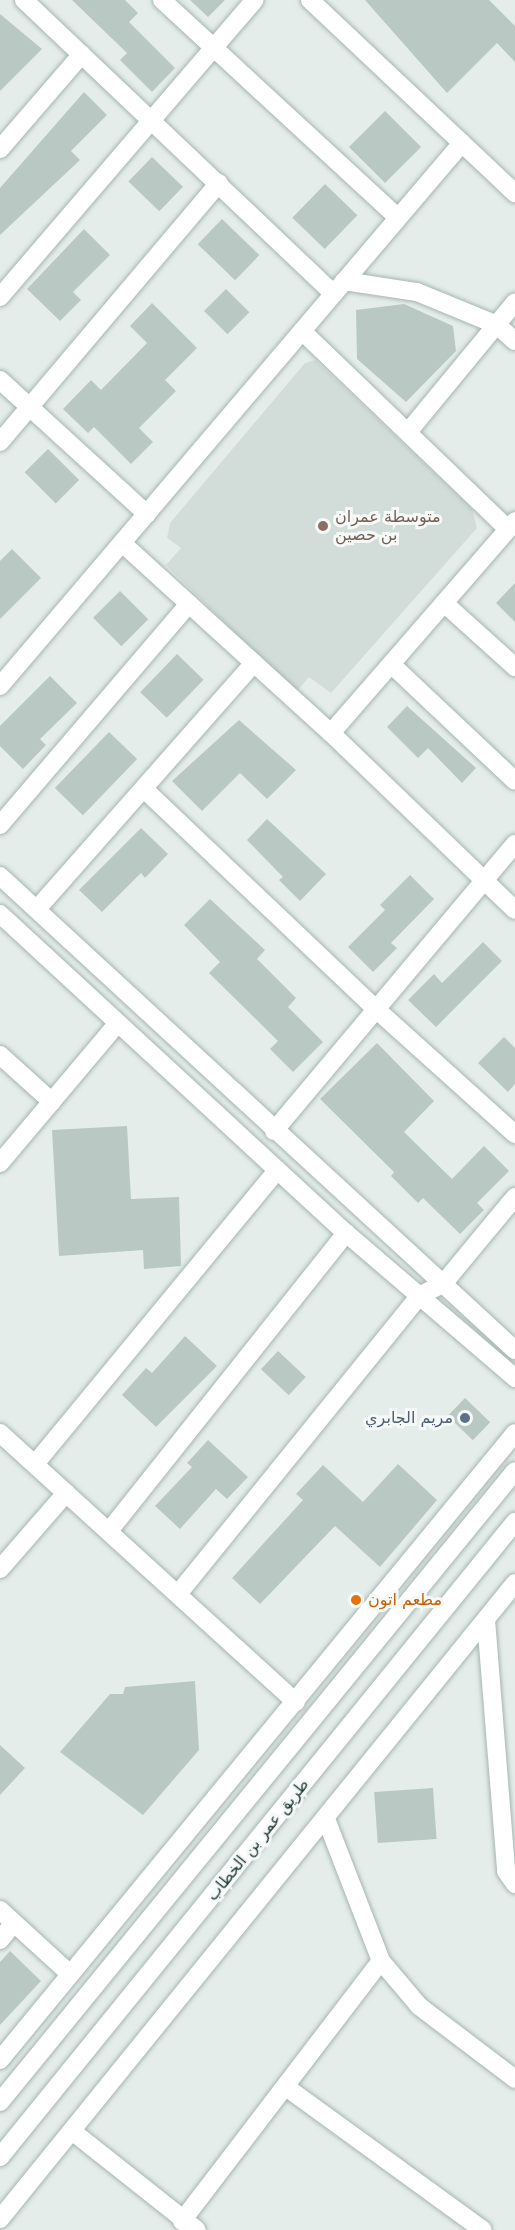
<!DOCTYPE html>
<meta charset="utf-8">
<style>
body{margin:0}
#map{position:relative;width:515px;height:2230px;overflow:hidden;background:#e4edea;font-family:"DejaVu Sans",Vazirmatn,sans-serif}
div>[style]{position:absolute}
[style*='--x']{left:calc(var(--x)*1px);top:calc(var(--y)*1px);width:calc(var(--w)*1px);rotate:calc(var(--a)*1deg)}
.built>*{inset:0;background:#d2ddd9}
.building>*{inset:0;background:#bac8c4;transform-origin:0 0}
.roads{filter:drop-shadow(0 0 2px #a7b5b2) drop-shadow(0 0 2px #a7b5b2)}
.street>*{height:18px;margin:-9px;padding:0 9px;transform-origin:9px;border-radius:9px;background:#fff}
.secondary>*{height:18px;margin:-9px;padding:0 9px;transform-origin:9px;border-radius:9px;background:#fff}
.dots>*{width:16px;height:16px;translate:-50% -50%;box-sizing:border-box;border:3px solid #f5f9f8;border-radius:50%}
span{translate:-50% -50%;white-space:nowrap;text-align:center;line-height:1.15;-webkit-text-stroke:6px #f5f9f8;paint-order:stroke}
.education-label{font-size:16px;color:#785e54}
.left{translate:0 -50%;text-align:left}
.service-label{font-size:16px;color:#4e5e75}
.right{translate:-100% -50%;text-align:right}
.food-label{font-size:16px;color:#c56008}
.street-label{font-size:16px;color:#243e3a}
</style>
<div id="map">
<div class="built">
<i style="clip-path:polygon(315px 360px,472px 509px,477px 528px,331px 693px,309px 677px,296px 692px,166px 565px,181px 548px,167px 538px,170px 523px,305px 363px)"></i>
</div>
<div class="building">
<i style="clip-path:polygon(72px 0,125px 0,138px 13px,129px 22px,175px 68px,152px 92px,120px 60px,127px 53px)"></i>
<i style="clip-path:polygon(190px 0,225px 0,208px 17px)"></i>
<i style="clip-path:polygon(365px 0,489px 0,515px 26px,515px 62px,497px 43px,447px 93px)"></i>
<i style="clip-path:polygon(0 14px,42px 49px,0 91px)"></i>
<i style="clip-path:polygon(84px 92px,107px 115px,71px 151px,80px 160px,0 235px,0 188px)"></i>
<i style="left:385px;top:111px;width:51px;height:51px;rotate:45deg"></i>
<i style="left:152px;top:157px;width:43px;height:34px;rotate:44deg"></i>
<i style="left:325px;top:184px;width:45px;height:47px;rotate:44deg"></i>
<i style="left:222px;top:219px;width:52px;height:35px;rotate:44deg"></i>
<i style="clip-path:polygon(84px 229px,110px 255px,73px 292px,81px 300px,60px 321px,27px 289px)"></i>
<i style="left:226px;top:289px;width:33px;height:31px;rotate:45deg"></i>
<i style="clip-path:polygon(152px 303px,197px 348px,165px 380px,176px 391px,139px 428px,153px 442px,131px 464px,94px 427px,88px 433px,63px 409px,91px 380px,101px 390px,147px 343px,130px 326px)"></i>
<i style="clip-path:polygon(404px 304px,453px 326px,456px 351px,406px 402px,357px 359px,356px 310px)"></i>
<i style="left:48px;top:449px;width:44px;height:33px;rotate:45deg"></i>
<i style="clip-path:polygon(12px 549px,41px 578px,0 619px,0 561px)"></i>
<i style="clip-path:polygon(515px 583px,515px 622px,496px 603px)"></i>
<i style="left:120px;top:591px;width:40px;height:38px;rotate:45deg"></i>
<i style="left:177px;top:654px;width:37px;height:53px;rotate:44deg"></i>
<i style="clip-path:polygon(50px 676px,77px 703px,40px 739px,46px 745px,23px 769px,0 746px,0 726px)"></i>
<i style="clip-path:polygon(407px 706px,476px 768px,462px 783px,428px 748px,418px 758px,387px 727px)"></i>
<i style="clip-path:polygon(239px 720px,296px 770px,267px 799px,240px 773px,202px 811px,172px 781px)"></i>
<i style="left:109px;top:732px;width:39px;height:78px;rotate:44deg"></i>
<i style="clip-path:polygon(267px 819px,326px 874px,300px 901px,279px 880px,283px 877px,247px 840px)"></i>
<i style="clip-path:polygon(141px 828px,168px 854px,145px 878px,141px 873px,102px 912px,79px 890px)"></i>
<i style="clip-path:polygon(410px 875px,434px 899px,391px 943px,397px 948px,373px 972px,348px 947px,385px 910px,380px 905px)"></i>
<i style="clip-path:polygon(210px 899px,265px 950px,257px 959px,296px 998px,288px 1007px,323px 1042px,293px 1072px,270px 1049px,278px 1041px,209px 973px,220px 962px,184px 925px)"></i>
<i style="clip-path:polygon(483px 942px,502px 961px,436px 1027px,408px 1000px,434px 974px,442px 983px)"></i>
<i style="clip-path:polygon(504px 1037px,515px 1048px,515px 1084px,508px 1092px,478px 1063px)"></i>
<i style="clip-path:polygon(377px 1043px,434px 1101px,404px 1132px,452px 1179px,484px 1146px,509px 1171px,477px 1203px,484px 1210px,460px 1234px,423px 1198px,418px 1203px,391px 1176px,394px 1172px,320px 1099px)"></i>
<i style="clip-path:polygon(127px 1126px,131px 1199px,179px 1197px,181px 1266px,144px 1269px,143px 1250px,59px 1256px,52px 1130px)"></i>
<i style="clip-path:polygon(185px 1336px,217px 1366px,156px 1427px,122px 1395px,146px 1368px,152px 1373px)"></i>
<i style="left:278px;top:1351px;width:38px;height:25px;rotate:43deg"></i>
<i style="left:465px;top:1398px;width:35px;height:25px;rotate:44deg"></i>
<i style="clip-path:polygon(208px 1440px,248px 1477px,227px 1499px,216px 1489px,180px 1529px,155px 1506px,192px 1467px,187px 1463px)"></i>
<i style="clip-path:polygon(398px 1464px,437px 1500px,380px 1567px,335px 1526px,260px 1604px,232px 1578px,303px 1500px,296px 1494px,323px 1465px,363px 1502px)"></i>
<i style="clip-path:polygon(195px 1681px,199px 1750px,143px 1815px,60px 1752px,110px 1694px,123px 1694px,125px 1687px)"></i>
<i style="clip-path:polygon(0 1745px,25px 1768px,0 1795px)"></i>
<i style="left:433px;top:1788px;width:51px;height:59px;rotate:86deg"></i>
<i style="clip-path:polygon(10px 1951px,41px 1981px,0 2025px,0 1962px)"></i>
</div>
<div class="roads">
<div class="street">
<i style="--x:24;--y:0;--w:427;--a:43.5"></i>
<i style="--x:162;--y:0;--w:321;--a:42.7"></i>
<i style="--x:310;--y:0;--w:282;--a:43.3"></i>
<i style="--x:0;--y:149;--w:125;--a:-49.2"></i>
<i style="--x:344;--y:281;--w:74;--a:8.6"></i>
<i style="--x:417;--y:292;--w:87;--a:22.4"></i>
<i style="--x:497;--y:325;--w:24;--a:42"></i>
<i style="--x:0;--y:297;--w:391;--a:-49.4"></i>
<i style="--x:302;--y:331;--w:286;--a:43.9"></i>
<i style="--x:0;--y:380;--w:199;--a:42.4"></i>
<i style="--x:408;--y:432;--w:168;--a:-50.5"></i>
<i style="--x:0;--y:442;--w:339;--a:-49.8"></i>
<i style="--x:122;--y:543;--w:282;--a:42.3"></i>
<i style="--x:331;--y:733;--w:255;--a:43.9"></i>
<i style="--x:444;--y:603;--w:96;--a:42"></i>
<i style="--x:391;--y:664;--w:170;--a:43.3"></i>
<i style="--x:0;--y:686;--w:713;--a:-49.61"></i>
<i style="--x:331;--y:733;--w:281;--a:-49"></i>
<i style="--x:144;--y:789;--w:320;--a:43.5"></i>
<i style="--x:376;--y:1009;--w:187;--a:42"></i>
<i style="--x:0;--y:825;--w:291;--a:-49.5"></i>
<i style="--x:37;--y:909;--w:328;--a:-48.6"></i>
<i style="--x:0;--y:1055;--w:70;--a:42.1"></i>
<i style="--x:274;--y:1131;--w:375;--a:-50"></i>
<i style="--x:0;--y:1163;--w:183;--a:-49.9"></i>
<i style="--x:0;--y:1433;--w:400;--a:42.3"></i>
<i style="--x:35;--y:1464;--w:381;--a:-50.5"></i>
<i style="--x:109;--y:1531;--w:381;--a:-51.5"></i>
<i style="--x:0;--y:1569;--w:101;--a:-49"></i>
<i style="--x:178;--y:1594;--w:383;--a:-51"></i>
<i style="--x:419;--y:1296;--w:27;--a:-27"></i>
<i style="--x:443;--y:1284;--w:113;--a:-50.4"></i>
<i style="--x:486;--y:1620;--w:252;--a:85.4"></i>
<i style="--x:506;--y:1871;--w:16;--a:55"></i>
<i style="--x:326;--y:1819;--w:152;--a:68.8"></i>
<i style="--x:381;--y:1961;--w:59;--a:49.8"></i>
<i style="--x:419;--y:2006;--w:121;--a:37.2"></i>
<i style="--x:0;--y:1910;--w:95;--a:42.4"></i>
<i style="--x:0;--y:1940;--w:22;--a:-51"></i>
<i style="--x:286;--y:2087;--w:243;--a:36"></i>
<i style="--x:72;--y:2131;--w:159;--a:38.4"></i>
<i style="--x:0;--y:2219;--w:818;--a:-51"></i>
<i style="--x:182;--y:2221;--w:327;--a:-52.6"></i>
</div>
<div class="secondary">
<i style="--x:0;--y:876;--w:700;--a:42.63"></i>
<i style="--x:0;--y:914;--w:471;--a:42.7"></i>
<i style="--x:346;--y:1233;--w:223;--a:40.6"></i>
<i style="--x:0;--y:2060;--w:811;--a:-50.6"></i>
<i style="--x:0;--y:2102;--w:814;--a:-50.78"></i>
<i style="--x:0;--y:2157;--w:818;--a:-50.96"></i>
</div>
</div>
<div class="dots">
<i style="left:323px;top:526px;background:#8d6e63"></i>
<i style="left:465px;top:1418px;background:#5c6f8a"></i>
<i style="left:356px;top:1600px;background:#e8710a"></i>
</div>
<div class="education-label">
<span class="left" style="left:335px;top:526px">متوسطة عمران<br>بن حصين</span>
</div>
<div class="service-label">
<span class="right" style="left:453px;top:1418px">مريم الجابري</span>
</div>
<div class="food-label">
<span class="left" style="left:368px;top:1600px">مطعم اتون</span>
</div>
<div class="street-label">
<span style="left:258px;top:1840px;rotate:-51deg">طريق عمر بن الخطاب</span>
</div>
</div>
